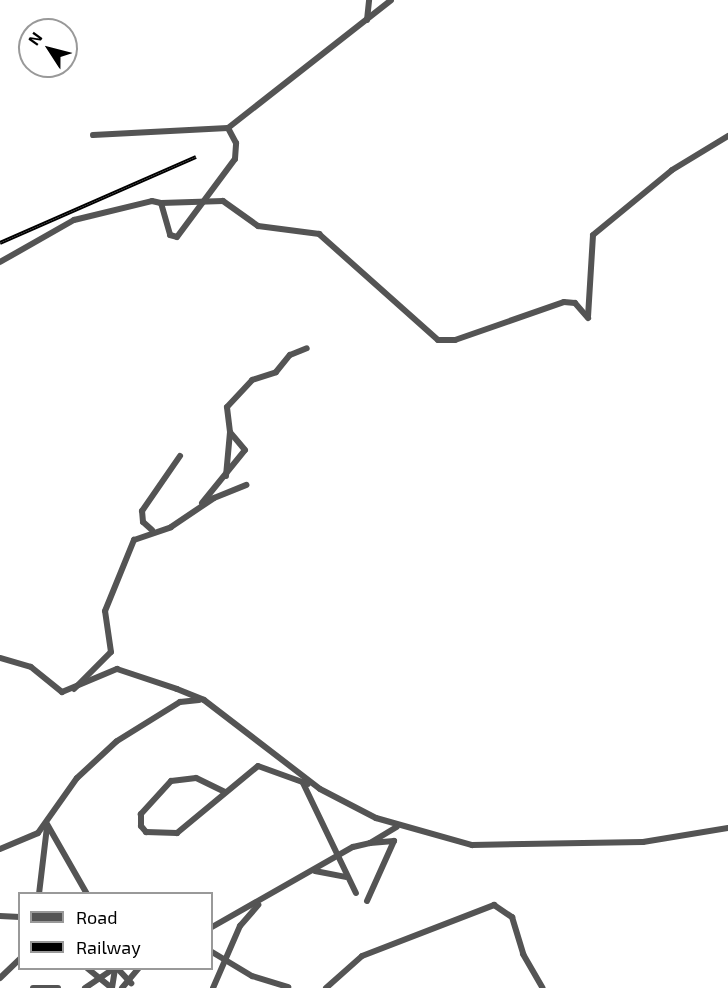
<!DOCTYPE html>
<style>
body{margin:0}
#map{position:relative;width:728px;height:988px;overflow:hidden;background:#fff;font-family:"Exo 2",sans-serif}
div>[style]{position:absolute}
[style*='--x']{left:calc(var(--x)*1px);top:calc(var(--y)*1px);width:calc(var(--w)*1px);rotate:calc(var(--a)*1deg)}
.street>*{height:6px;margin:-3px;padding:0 3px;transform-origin:3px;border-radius:3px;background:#545454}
.rail>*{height:4px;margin-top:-2px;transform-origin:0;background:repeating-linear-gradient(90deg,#fff 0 4.5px,#000 0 9px);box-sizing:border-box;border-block:2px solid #000}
span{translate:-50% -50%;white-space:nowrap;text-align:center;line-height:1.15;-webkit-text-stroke:5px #fff;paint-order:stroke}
.legend{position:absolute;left:18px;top:892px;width:195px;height:78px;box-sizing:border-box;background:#fff;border:2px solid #999;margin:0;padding:8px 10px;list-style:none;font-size:18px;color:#000}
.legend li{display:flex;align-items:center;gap:12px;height:30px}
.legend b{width:30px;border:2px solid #999}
.north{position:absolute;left:18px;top:18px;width:60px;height:60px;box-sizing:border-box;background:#fff;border:2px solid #999;border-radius:50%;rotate:306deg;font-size:16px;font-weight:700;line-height:24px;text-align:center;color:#000}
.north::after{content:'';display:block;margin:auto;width:21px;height:27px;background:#000;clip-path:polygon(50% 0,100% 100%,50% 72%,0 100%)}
</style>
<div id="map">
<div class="street">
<i style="--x:367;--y:20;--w:20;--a:-84"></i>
<i style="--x:93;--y:135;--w:135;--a:-3"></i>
<i style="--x:161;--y:203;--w:62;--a:-1.8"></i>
<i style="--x:223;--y:201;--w:43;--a:35.5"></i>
<i style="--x:258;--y:226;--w:62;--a:7.5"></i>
<i style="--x:319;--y:234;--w:159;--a:41.7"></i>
<i style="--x:438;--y:340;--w:17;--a:0"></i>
<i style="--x:455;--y:340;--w:115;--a:-19.2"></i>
<i style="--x:564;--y:302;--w:11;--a:5"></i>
<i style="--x:575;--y:303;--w:20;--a:49"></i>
<i style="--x:0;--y:262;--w:85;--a:-29.6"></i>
<i style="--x:74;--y:220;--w:80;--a:-13.7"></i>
<i style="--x:152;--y:201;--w:9;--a:13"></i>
<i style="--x:161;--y:203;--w:33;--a:74"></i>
<i style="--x:170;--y:235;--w:7;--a:16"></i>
<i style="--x:177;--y:237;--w:97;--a:-53.4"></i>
<i style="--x:235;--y:159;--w:16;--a:-86"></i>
<i style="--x:236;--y:143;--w:17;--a:-118"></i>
<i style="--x:228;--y:128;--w:207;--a:-38.1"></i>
<i style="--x:588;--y:317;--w:82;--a:-86.5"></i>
<i style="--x:593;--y:235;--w:102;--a:-39.4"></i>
<i style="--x:672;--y:170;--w:66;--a:-31.3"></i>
<i style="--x:226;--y:476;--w:44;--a:-84.8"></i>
<i style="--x:202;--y:503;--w:68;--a:-50.9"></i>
<i style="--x:245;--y:450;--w:23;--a:-130"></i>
<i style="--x:230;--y:432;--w:25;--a:-97"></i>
<i style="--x:227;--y:407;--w:37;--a:-47"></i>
<i style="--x:252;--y:380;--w:25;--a:-18"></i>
<i style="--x:276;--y:372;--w:22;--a:-51"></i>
<i style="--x:290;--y:355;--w:18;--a:-22"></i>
<i style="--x:152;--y:530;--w:12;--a:-138"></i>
<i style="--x:143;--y:522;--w:11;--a:-95"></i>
<i style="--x:142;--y:511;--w:67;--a:-55.4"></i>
<i style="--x:0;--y:658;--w:32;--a:16"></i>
<i style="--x:31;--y:667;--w:40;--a:39"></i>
<i style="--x:62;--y:692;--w:60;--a:-22.7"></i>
<i style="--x:117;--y:669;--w:63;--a:18.4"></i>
<i style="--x:177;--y:689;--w:29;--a:22"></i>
<i style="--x:204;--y:700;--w:146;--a:37.5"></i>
<i style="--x:320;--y:789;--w:63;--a:27.4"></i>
<i style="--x:376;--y:818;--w:100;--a:15.7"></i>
<i style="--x:472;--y:845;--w:171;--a:-1"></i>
<i style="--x:643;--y:842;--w:86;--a:-9.4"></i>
<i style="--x:74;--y:689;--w:52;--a:-45"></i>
<i style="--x:111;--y:652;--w:41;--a:-98.3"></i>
<i style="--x:105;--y:611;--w:77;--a:-67.8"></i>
<i style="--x:134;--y:540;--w:39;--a:-19"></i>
<i style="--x:171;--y:527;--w:52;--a:-34"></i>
<i style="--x:214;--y:498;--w:35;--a:-22"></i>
<i style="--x:303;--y:783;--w:122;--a:64.3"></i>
<i style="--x:225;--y:792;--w:32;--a:-154"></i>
<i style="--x:196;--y:778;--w:25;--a:173"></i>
<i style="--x:171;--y:781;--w:45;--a:132.3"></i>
<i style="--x:141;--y:814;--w:12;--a:90"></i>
<i style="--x:141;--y:826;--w:8;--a:50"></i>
<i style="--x:146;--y:832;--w:31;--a:2"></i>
<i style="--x:177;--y:833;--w:105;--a:-39.6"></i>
<i style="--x:258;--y:766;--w:53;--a:19.8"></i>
<i style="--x:47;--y:824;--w:81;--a:60.3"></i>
<i style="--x:0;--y:849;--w:41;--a:-22.8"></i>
<i style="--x:38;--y:833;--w:67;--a:-54.7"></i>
<i style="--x:77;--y:778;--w:54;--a:-42.8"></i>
<i style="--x:117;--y:741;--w:74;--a:-31.8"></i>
<i style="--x:180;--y:702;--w:19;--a:-6"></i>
<i style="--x:315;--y:871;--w:31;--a:11"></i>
<i style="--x:39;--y:894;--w:67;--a:-83.2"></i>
<i style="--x:367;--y:901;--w:66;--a:-65.8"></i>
<i style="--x:394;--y:841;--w:24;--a:175"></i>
<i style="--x:370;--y:843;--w:31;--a:-31"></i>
<i style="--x:0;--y:916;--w:20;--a:3"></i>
<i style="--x:212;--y:927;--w:162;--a:-29.6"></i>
<i style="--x:353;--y:847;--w:17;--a:-13"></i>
<i style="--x:212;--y:952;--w:47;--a:31"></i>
<i style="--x:252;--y:976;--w:38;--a:17"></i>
<i style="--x:87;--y:968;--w:32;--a:39"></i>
<i style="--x:117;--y:968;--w:21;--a:47"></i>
<i style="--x:0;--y:978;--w:28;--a:-44"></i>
<i style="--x:33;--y:988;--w:25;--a:0"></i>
<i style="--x:85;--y:988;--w:36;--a:-34"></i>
<i style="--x:112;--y:988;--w:20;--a:-81"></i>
<i style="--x:122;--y:988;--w:26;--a:-50"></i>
<i style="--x:213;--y:988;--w:68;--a:-66.5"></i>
<i style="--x:240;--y:926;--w:28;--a:-49"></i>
<i style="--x:326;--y:988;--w:48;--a:-41.6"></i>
<i style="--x:362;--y:956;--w:142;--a:-21.1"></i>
<i style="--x:494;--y:905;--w:22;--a:34"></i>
<i style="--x:512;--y:917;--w:39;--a:73"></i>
<i style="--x:523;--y:954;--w:39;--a:60"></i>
</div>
<div class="rail">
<i style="--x:0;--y:243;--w:214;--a:-23.7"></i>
</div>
<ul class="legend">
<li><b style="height:8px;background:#545454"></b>Road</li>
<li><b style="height:8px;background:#000"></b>Railway</li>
</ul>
<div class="north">N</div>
</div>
